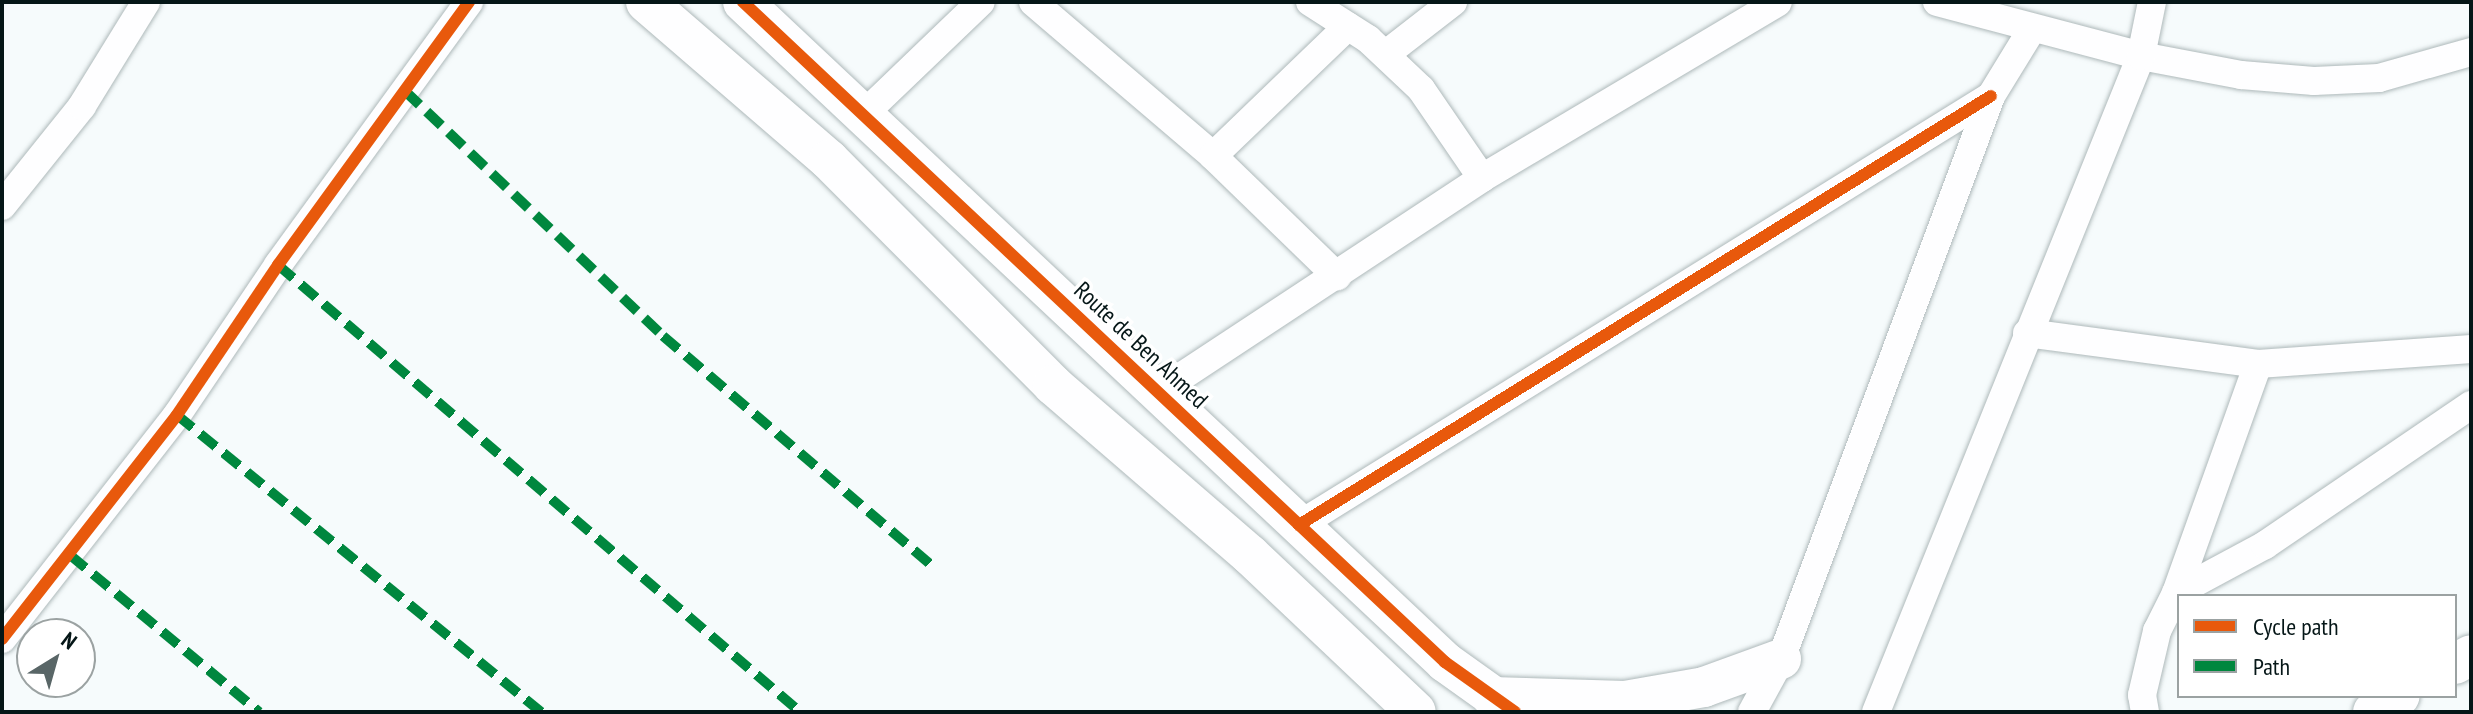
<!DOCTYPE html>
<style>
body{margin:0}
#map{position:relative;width:2473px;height:714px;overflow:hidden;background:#f6fbfc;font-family:"PT Sans Narrow",sans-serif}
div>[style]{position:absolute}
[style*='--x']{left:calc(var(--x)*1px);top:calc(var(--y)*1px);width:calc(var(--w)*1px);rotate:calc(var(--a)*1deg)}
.roads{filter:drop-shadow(0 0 2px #aeb9ba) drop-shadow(0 0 2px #aeb9ba)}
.street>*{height:28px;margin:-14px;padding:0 14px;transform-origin:14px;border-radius:14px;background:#fefeff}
.secondary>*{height:40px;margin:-20px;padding:0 20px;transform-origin:20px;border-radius:20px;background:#fefeff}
.quiet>*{height:10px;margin-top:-5px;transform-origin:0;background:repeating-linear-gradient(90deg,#00873e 0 20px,transparent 0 30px)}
.cycleway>*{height:12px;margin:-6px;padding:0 6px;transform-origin:6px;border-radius:6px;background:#e8590c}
span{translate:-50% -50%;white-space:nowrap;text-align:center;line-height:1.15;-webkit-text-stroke:7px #fff;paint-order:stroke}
.street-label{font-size:24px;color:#051617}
.frame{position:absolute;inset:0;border:4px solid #051617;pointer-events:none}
.legend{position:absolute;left:2177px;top:594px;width:280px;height:104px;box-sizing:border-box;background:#fff;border:2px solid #9ba2a2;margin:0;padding:10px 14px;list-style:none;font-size:24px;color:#051617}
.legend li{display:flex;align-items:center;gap:16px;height:40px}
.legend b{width:40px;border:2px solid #9ba2a2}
.north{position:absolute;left:16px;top:618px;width:80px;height:80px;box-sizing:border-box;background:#fff;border:2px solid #9ba2a2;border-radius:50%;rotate:37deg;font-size:22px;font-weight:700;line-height:32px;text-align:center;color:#051617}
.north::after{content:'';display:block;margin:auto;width:28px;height:36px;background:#596667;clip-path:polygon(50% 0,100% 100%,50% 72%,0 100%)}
</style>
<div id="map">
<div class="roads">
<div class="street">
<i style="--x:1033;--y:2;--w:237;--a:40.5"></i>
<i style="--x:1213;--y:156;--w:173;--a:44.1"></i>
<i style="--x:1310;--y:2;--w:69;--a:32.5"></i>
<i style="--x:1368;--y:39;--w:73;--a:43.3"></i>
<i style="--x:1421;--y:89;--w:108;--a:55.6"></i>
<i style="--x:1937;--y:2;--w:211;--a:14.8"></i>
<i style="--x:2141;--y:56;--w:102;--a:10.8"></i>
<i style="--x:2241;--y:75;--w:73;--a:4.7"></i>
<i style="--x:2314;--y:81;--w:65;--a:-2.6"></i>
<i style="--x:2379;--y:78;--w:96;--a:-15.8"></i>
<i style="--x:1386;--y:54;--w:85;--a:-37.8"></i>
<i style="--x:863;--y:115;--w:163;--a:-43.8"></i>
<i style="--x:1213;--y:156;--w:187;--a:-43.9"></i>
<i style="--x:2;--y:206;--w:128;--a:-51.3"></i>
<i style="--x:82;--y:106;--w:122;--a:-58.4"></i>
<i style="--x:2027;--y:333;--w:233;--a:7.6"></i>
<i style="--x:2258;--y:364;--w:214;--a:-4"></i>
<i style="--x:1158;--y:392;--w:388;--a:-33.4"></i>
<i style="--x:1482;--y:178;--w:344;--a:-30.7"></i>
<i style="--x:1299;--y:525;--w:814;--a:-31.8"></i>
<i style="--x:2176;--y:593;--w:101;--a:-28.3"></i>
<i style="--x:2265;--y:545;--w:249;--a:-34.2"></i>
<i style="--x:2;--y:639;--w:284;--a:-52"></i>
<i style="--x:177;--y:415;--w:181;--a:-56"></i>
<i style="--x:278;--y:265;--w:325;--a:-54"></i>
<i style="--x:1752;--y:712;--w:60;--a:-61.3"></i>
<i style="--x:1781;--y:659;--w:601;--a:-69.54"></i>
<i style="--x:1991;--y:96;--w:79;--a:-58.5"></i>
<i style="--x:1876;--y:712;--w:708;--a:-68"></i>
<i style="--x:2141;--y:56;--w:55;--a:-78.5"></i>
<i style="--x:2145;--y:712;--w:17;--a:-100"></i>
<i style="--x:2142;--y:695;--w:66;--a:-76.8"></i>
<i style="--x:2157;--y:631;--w:42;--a:-63.4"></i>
<i style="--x:2176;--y:593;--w:243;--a:-70.3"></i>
</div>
<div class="secondary">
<i style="--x:646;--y:2;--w:242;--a:40.8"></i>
<i style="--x:829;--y:160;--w:317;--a:45.1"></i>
<i style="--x:1053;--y:385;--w:260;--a:40.8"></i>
<i style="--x:1250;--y:555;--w:228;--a:43.4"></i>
<i style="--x:743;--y:2;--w:964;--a:43.23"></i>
<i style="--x:1445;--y:662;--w:86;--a:35.5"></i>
<i style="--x:2455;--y:664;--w:18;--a:-29"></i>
<i style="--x:1492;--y:697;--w:133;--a:1.7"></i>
<i style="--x:1625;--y:701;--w:80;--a:-10"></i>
<i style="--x:1704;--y:687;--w:82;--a:-20"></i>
<i style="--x:2373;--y:712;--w:31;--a:-31"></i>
</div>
</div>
<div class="quiet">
<i style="--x:405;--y:91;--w:356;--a:43.5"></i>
<i style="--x:663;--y:336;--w:355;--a:40.5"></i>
<i style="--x:278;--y:265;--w:687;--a:40.57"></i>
<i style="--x:177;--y:415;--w:470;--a:39.2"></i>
<i style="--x:70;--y:555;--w:246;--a:39.7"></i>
</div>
<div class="cycleway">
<i style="--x:743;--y:2;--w:964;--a:43.23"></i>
<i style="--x:1445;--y:662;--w:86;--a:35.5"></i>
<i style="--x:1299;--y:525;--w:814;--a:-31.8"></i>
<i style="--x:2;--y:639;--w:284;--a:-52"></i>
<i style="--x:177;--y:415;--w:181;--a:-56"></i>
<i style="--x:278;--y:265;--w:325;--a:-54"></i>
</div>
<div class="street-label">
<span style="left:1141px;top:345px;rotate:43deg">Route de Ben Ahmed</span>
</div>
<div class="frame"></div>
<ul class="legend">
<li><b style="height:10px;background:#e8590c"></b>Cycle path</li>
<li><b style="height:10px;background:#00873e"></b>Path</li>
</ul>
<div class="north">N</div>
</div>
